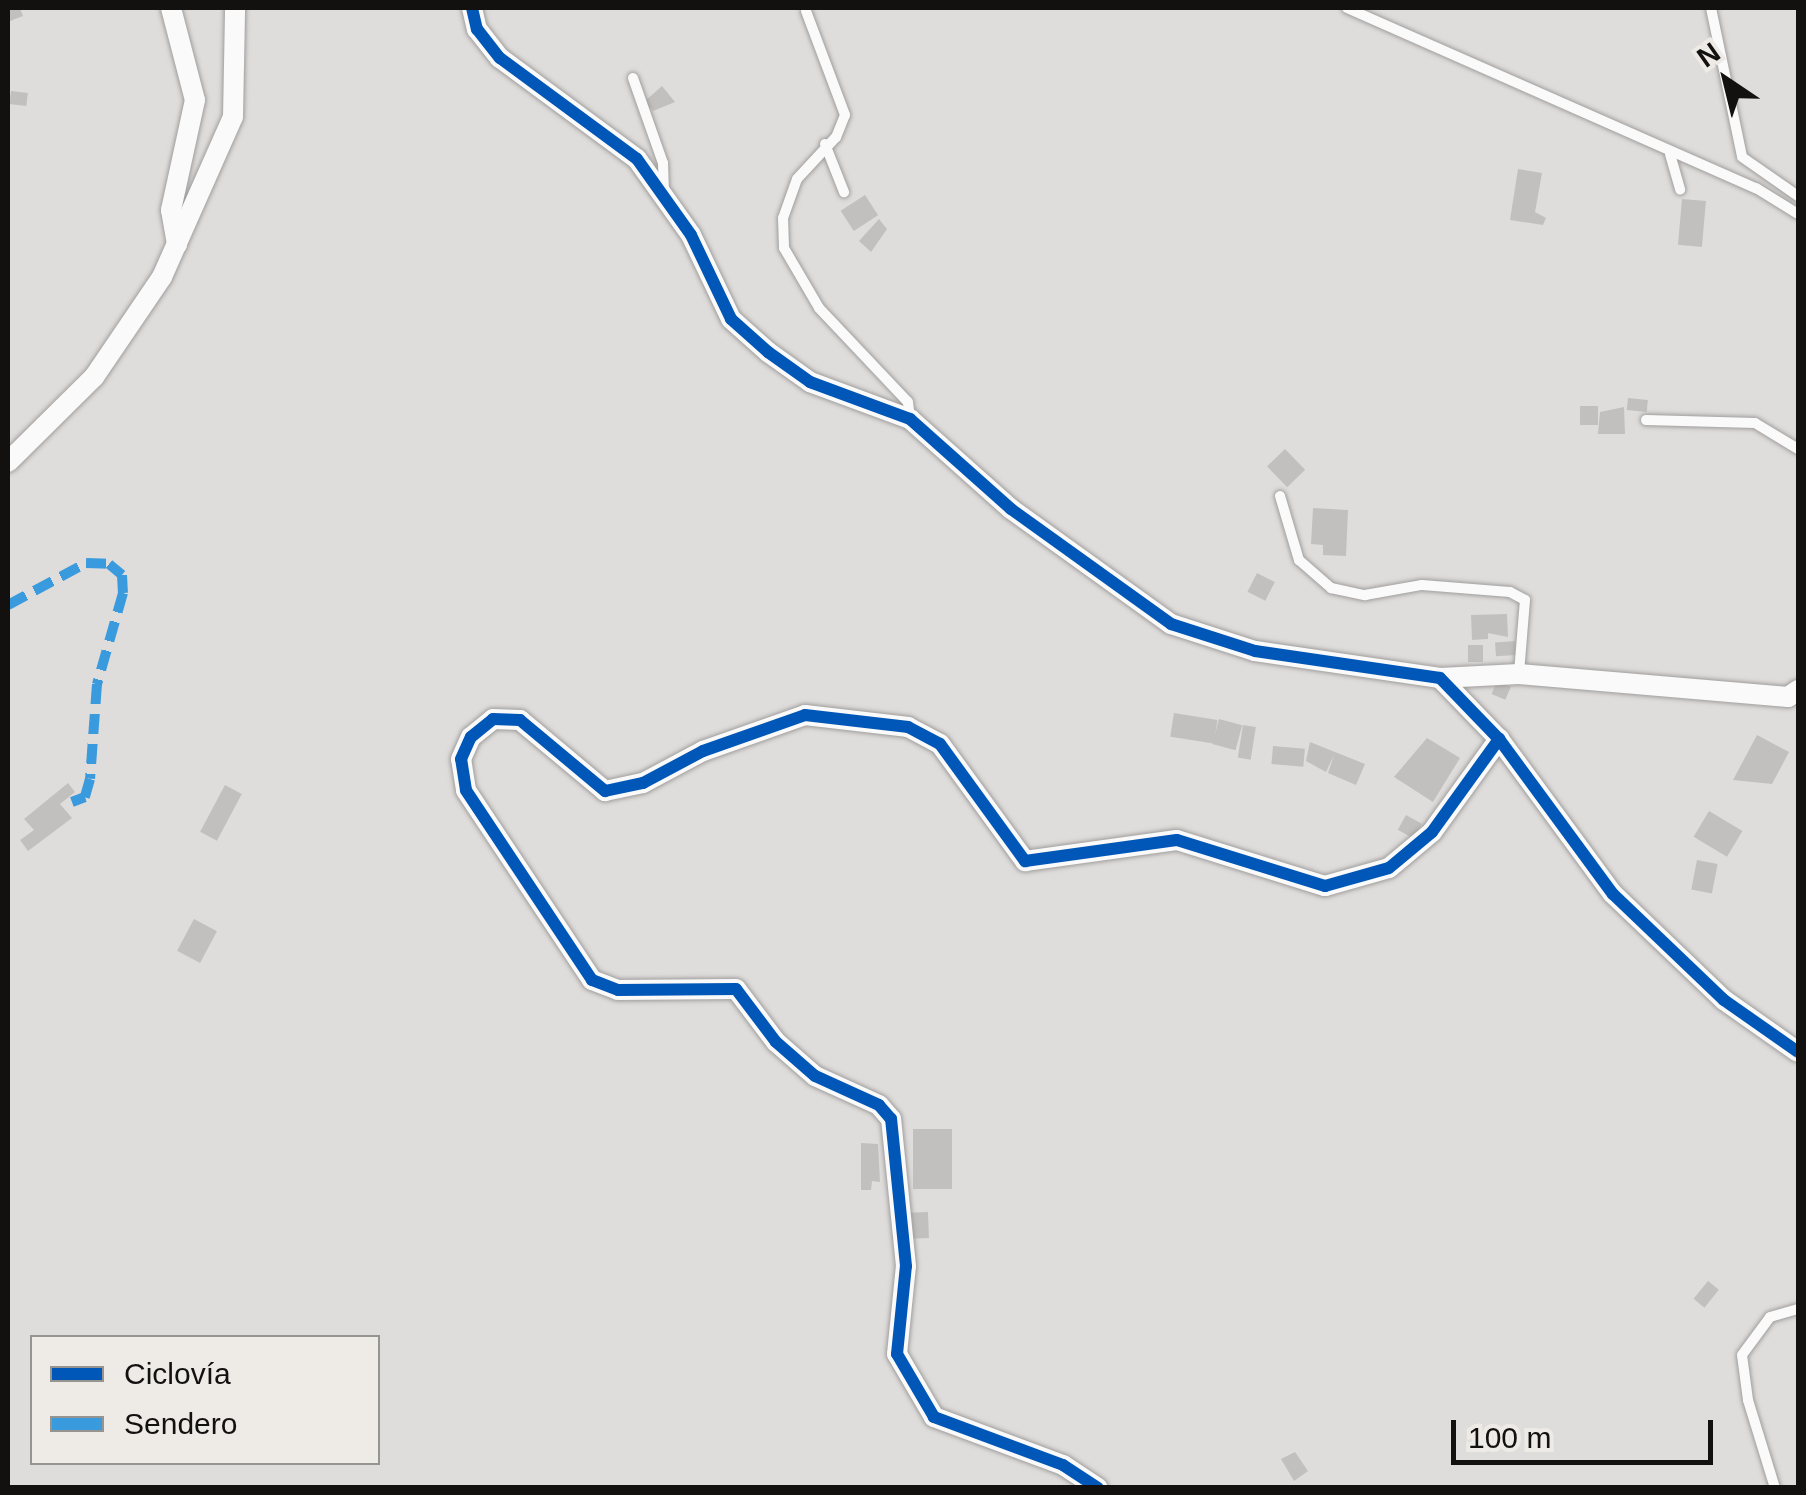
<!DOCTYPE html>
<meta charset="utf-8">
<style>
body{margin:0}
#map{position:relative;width:1806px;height:1495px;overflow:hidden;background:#dfdddb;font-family:Arial,sans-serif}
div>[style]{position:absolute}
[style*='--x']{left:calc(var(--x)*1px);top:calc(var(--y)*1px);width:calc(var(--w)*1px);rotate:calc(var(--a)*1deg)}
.building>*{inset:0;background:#c2c0bf;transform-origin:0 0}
.roads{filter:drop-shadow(0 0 2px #a09e9d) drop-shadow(0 0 2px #a09e9d)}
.lane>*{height:10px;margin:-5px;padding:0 5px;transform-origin:5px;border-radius:5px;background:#fafafa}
.street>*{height:20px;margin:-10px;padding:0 10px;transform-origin:10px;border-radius:10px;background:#fafafa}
.quiet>*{height:10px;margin-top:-5px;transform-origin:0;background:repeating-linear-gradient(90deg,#3a9ade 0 20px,transparent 0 30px)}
.cycleway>*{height:12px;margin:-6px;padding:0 6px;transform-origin:6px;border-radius:6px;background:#0057b8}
span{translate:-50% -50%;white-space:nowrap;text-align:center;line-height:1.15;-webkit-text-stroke:8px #eeebe7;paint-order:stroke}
.frame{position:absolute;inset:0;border:10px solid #121110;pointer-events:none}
.legend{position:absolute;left:30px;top:1335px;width:350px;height:130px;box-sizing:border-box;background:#eeebe7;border:2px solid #969491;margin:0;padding:12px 18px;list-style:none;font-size:30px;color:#121110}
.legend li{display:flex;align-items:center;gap:20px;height:50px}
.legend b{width:50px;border:2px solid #969491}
.north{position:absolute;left:1676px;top:30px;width:100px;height:100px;-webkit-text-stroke:8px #eeebe7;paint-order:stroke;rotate:325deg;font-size:28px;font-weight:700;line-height:40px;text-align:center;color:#121110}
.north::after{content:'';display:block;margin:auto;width:35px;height:45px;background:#121110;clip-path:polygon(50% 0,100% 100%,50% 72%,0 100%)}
.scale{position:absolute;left:1451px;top:1420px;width:262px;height:45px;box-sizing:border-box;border:5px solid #121110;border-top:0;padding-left:12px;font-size:30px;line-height:35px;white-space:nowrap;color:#121110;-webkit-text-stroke:8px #eeebe7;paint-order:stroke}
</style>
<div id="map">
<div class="building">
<i style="clip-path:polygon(8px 8px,20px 8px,23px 16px,10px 21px)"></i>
<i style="clip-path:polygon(662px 86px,675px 102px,653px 111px,645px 101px)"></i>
<i style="left:11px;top:91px;width:17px;height:13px;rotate:7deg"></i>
<i style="clip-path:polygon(1518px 169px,1542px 173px,1535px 212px,1546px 218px,1543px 225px,1510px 220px)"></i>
<i style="left:865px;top:195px;width:24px;height:29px;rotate:57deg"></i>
<i style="left:1682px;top:199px;width:24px;height:46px;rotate:5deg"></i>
<i style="clip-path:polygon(879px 219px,887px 229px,871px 252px,859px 241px)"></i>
<i style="left:1628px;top:398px;width:20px;height:12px;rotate:6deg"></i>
<i style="left:1580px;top:406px;width:18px;height:19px"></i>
<i style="clip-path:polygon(1624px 407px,1625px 434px,1598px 434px,1600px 412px)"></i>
<i style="left:1285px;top:449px;width:29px;height:25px;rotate:46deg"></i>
<i style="clip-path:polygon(1313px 508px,1348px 510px,1346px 556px,1323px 555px,1323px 545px,1311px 544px)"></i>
<i style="left:1257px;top:573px;width:20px;height:21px;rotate:27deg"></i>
<i style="clip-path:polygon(1507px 614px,1508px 637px,1488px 633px,1488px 639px,1472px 640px,1471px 615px)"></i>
<i style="left:1515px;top:641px;width:14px;height:20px;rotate:86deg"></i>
<i style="left:1468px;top:645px;width:15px;height:17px"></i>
<i style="left:1497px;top:681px;width:15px;height:14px;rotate:23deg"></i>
<i style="left:1174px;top:713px;width:44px;height:24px;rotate:9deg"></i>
<i style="left:1219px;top:719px;width:24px;height:26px;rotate:15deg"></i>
<i style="left:1243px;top:725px;width:13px;height:33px;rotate:9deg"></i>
<i style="clip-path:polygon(1757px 735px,1789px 752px,1772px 784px,1733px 780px)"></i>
<i style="clip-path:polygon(1427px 738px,1460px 758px,1433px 802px,1394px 777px)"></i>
<i style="clip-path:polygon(1310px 742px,1365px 764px,1356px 785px,1328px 773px,1334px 755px,1326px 772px,1306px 761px)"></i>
<i style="left:1273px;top:746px;width:32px;height:18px;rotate:5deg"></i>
<i style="clip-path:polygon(68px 783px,75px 792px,60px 804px,72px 818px,28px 851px,20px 840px,34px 830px,24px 819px)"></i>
<i style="left:225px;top:785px;width:19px;height:53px;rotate:28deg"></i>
<i style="left:1709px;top:811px;width:39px;height:30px;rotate:31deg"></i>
<i style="left:1406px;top:815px;width:18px;height:17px;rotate:29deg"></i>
<i style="left:1697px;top:860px;width:21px;height:30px;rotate:11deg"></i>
<i style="left:194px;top:919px;width:26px;height:36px;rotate:28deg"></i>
<i style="left:913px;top:1129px;width:39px;height:60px"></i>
<i style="clip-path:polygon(861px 1143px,878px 1144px,880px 1182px,872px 1181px,871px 1190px,861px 1190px)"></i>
<i style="left:928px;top:1212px;width:26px;height:19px;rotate:88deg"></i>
<i style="left:1708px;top:1281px;width:14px;height:23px;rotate:39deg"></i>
<i style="clip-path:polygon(1295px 1452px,1308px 1471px,1294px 1481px,1281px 1459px)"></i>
</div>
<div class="roads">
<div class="lane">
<i style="--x:1347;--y:8;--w:447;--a:23.8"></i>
<i style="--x:1756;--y:188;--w:49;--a:31.8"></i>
<i style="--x:1711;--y:8;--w:152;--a:78.2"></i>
<i style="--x:1742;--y:157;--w:68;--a:34.9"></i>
<i style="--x:806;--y:11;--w:111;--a:69.4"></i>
<i style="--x:845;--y:115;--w:24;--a:112"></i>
<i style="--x:836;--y:137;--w:57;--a:132.9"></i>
<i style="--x:797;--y:179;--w:41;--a:109.7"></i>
<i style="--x:783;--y:218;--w:30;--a:88"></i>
<i style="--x:784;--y:248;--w:69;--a:59.7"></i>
<i style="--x:819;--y:308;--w:129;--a:46.6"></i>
<i style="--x:908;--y:402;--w:16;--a:83"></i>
<i style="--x:633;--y:78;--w:90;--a:70.6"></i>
<i style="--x:663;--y:163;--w:31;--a:88"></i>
<i style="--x:825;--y:144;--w:52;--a:68.4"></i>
<i style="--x:1670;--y:154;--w:37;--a:74"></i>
<i style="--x:1646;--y:420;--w:109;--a:1.6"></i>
<i style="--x:1755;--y:423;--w:50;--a:31.2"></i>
<i style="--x:1280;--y:496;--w:67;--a:73.5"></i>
<i style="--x:1299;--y:560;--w:43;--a:41.2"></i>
<i style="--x:1331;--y:588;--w:35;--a:12"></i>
<i style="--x:1365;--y:595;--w:58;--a:-10"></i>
<i style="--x:1422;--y:585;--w:88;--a:4.5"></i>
<i style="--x:1510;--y:592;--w:17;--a:28"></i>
<i style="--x:1525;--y:600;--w:73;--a:94.7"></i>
<i style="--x:1775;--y:1488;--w:92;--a:-107.1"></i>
<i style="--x:1748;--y:1400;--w:45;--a:-97.6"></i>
<i style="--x:1742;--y:1355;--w:47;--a:-53.6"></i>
<i style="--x:1770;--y:1317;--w:29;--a:-16"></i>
</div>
<div class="street">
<i style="--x:171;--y:8;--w:95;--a:75.4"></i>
<i style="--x:195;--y:100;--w:113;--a:102.3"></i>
<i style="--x:171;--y:210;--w:35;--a:80"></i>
<i style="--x:472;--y:8;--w:22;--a:77"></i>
<i style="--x:477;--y:29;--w:37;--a:52"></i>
<i style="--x:500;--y:58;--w:170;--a:36.4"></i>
<i style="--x:637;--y:159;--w:93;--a:54.6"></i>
<i style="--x:691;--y:235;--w:93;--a:64.5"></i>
<i style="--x:731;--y:319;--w:50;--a:41.7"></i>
<i style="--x:768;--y:352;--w:52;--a:35.5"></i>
<i style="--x:810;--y:382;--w:107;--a:20.3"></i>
<i style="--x:910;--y:419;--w:135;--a:41.7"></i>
<i style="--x:1011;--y:509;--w:197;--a:35.7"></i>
<i style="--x:1171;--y:624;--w:88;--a:17.8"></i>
<i style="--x:1255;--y:651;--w:187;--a:8.3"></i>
<i style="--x:1440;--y:678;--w:85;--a:46"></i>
<i style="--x:1499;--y:739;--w:192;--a:53.7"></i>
<i style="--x:1613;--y:894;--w:153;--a:43.7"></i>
<i style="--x:1724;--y:1000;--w:90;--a:35.1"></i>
<i style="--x:8;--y:462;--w:121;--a:-44.7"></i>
<i style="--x:94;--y:377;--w:121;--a:-55.8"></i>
<i style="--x:162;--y:277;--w:175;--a:-66.1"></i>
<i style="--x:233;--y:117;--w:109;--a:-88.9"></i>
<i style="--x:1440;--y:678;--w:79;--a:-2.9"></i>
<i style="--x:1519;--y:674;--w:270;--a:4.9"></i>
<i style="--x:1788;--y:697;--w:12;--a:-35"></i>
<i style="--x:1098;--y:1488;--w:42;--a:-146.7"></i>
<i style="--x:1063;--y:1465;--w:138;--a:-159.6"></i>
<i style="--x:934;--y:1417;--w:73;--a:-120.4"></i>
<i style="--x:897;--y:1354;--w:88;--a:-84.2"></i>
<i style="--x:906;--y:1266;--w:148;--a:-95.8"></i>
<i style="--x:891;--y:1119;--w:18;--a:-131"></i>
<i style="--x:879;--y:1105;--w:70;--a:-155.6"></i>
<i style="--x:815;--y:1076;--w:52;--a:-138.9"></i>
<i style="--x:776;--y:1042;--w:66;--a:-127"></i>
<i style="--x:736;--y:989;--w:118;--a:179.5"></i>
<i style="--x:618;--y:990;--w:28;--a:-159"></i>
<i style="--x:592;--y:980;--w:228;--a:-123.6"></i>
<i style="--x:466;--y:790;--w:31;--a:-99"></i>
<i style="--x:461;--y:759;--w:24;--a:-66"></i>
<i style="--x:471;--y:737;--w:28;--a:-39"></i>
<i style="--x:493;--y:719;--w:27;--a:2"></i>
<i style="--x:520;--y:720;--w:111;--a:39.9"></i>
<i style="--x:605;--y:791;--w:39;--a:-12"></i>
<i style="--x:643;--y:783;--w:68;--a:-28.1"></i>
<i style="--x:703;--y:751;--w:108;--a:-19.4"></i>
<i style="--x:805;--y:715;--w:104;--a:6.6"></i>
<i style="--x:908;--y:727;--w:36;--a:28"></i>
<i style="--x:940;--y:744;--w:145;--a:54"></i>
<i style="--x:1025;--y:861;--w:153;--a:-7.9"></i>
<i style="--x:1177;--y:840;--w:155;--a:17.3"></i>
<i style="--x:1325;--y:886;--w:66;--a:-15.7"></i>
<i style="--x:1389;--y:868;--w:56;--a:-39.9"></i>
<i style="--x:1432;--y:832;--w:115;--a:-54.2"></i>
</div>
</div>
<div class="quiet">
<i style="--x:8;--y:605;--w:89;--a:-28.3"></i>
<i style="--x:86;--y:563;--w:23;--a:2"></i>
<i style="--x:109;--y:564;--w:17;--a:40"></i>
<i style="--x:122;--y:575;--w:18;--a:87"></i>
<i style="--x:123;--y:593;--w:95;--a:105.9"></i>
<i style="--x:97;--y:684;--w:95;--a:94.2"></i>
<i style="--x:90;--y:779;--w:19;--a:106"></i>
<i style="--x:85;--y:797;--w:14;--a:159"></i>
</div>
<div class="cycleway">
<i style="--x:472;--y:8;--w:22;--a:77"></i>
<i style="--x:477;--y:29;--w:37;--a:52"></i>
<i style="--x:500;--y:58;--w:170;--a:36.4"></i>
<i style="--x:637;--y:159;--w:93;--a:54.6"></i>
<i style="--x:691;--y:235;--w:93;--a:64.5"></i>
<i style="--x:731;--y:319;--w:50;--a:41.7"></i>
<i style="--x:768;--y:352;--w:52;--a:35.5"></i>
<i style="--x:810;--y:382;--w:107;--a:20.3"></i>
<i style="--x:910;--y:419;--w:135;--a:41.7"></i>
<i style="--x:1011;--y:509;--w:197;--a:35.7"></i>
<i style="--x:1171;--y:624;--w:88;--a:17.8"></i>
<i style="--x:1255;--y:651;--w:187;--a:8.3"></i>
<i style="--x:1440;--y:678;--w:85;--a:46"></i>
<i style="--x:1499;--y:739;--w:192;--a:53.7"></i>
<i style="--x:1613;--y:894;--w:153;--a:43.7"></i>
<i style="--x:1724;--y:1000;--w:90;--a:35.1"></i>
<i style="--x:1098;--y:1488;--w:42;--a:-146.7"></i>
<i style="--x:1063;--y:1465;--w:138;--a:-159.6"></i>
<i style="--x:934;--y:1417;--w:73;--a:-120.4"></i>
<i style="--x:897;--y:1354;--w:88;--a:-84.2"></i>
<i style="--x:906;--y:1266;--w:148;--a:-95.8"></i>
<i style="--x:891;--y:1119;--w:18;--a:-131"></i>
<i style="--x:879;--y:1105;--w:70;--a:-155.6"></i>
<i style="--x:815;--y:1076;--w:52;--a:-138.9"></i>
<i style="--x:776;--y:1042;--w:66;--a:-127"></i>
<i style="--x:736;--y:989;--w:118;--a:179.5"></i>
<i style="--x:618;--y:990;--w:28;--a:-159"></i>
<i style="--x:592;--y:980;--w:228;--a:-123.6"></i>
<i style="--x:466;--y:790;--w:31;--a:-99"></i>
<i style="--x:461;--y:759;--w:24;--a:-66"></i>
<i style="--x:471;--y:737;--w:28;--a:-39"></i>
<i style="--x:493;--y:719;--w:27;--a:2"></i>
<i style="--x:520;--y:720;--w:111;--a:39.9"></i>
<i style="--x:605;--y:791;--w:39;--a:-12"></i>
<i style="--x:643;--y:783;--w:68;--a:-28.1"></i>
<i style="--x:703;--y:751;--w:108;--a:-19.4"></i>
<i style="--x:805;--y:715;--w:104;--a:6.6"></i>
<i style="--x:908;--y:727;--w:36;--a:28"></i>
<i style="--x:940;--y:744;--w:145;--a:54"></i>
<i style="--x:1025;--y:861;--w:153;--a:-7.9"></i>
<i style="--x:1177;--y:840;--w:155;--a:17.3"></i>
<i style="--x:1325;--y:886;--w:66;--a:-15.7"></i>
<i style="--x:1389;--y:868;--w:56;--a:-39.9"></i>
<i style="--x:1432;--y:832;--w:115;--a:-54.2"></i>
</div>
<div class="frame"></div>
<ul class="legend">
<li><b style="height:12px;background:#0057b8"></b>Ciclovía</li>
<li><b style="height:12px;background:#3a9ade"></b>Sendero</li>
</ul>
<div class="north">N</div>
<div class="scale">100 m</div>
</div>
